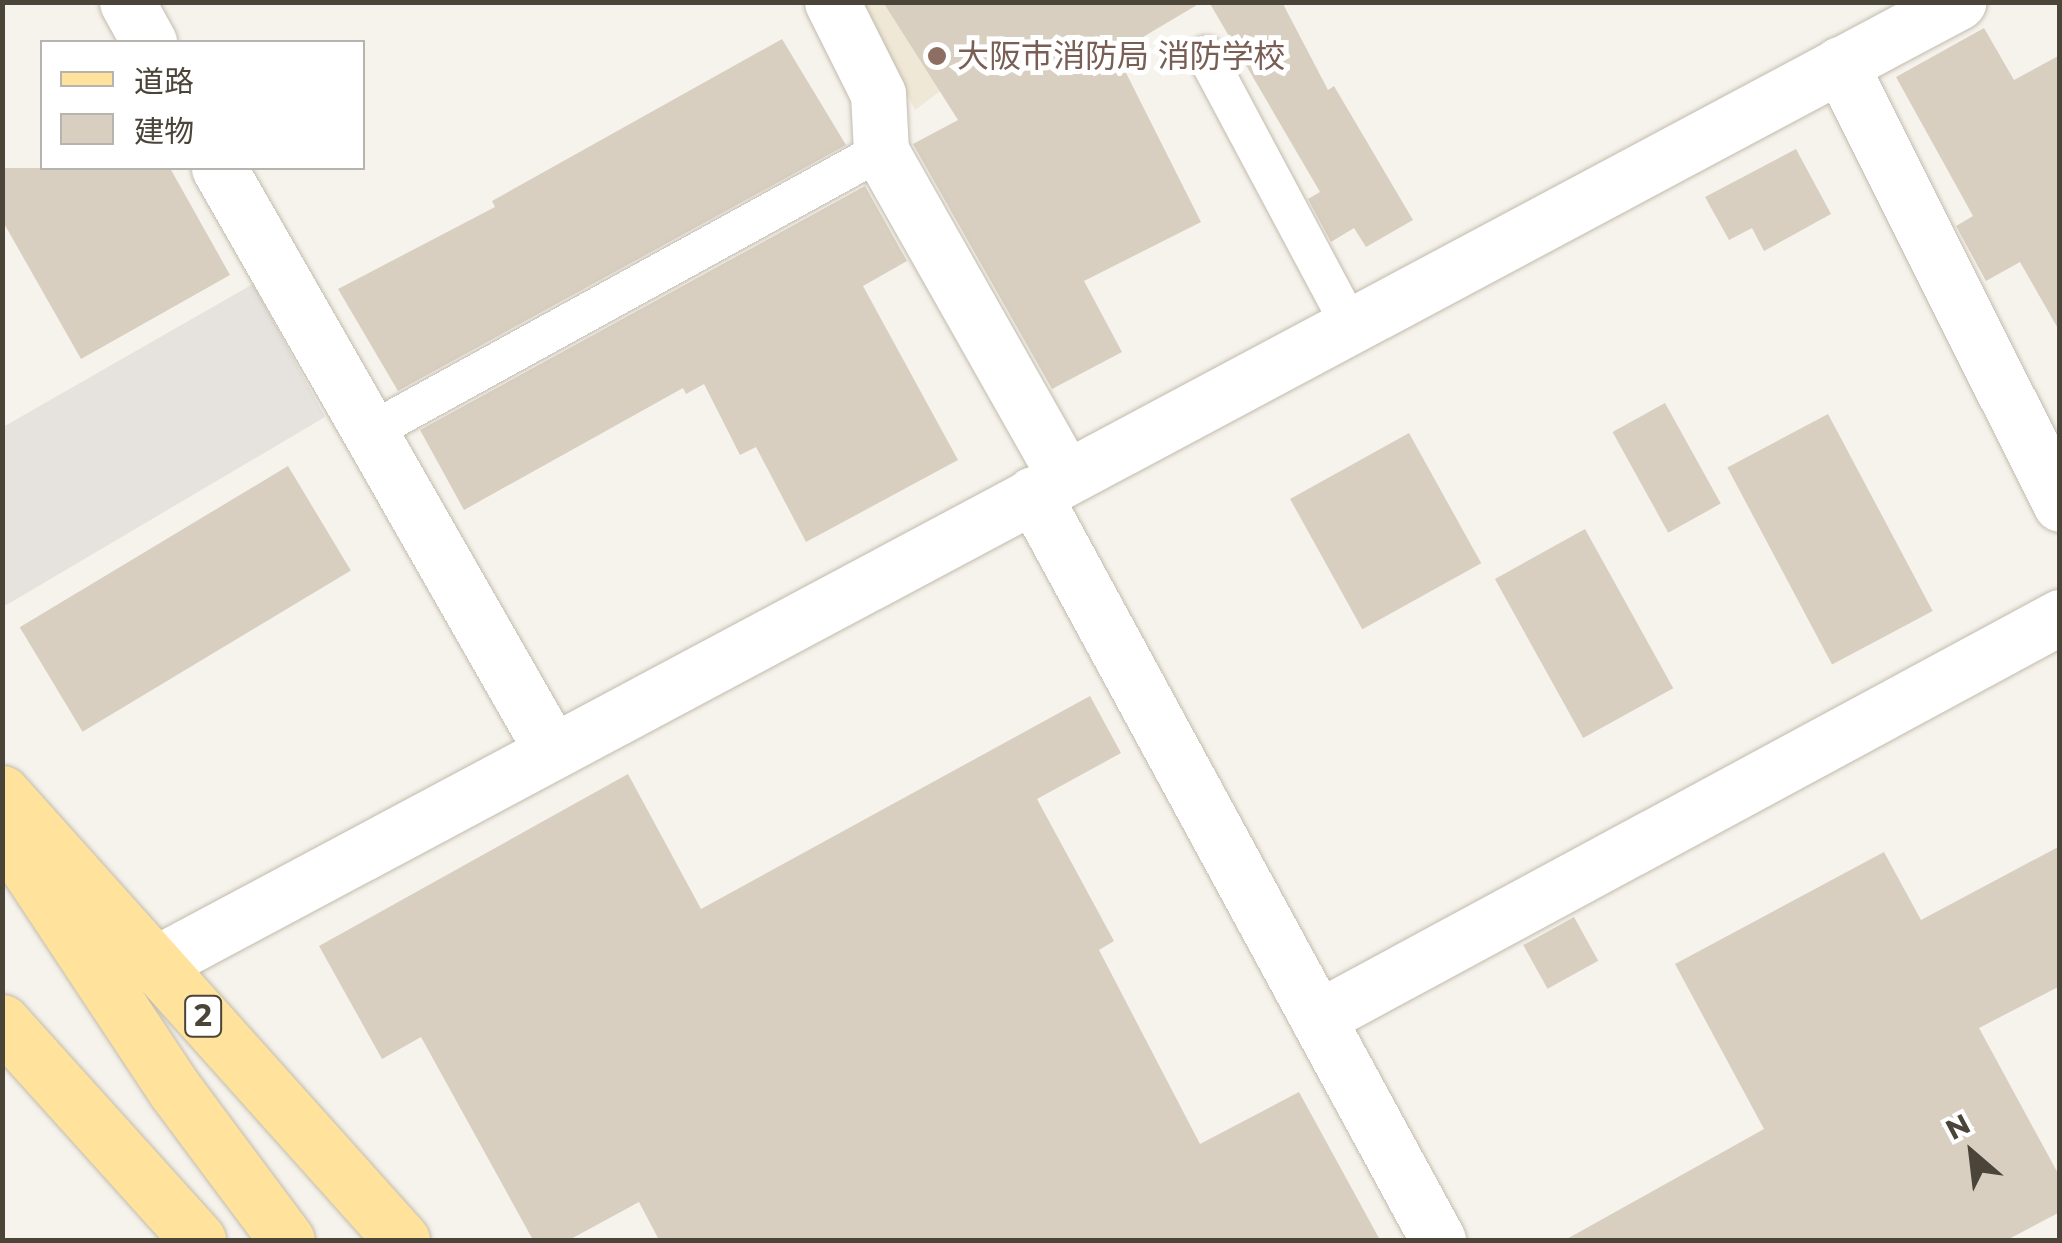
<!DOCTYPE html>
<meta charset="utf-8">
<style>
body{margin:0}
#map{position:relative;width:2062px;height:1243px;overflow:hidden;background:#f6f3ec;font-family:Montserrat,"Noto Sans JP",sans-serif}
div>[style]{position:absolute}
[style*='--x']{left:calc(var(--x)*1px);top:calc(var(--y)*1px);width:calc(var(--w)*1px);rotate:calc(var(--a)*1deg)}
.industrial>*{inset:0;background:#e6e2dd}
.education>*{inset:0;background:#efe8d6}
.building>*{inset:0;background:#d8cfc1;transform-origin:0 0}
.roads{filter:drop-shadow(0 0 2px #c2bbae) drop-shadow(0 0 2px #c2bbae)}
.service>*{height:38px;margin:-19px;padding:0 19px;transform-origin:19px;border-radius:19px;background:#fff}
.minor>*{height:55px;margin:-27.5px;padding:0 27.5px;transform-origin:27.5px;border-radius:27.5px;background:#fff}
.tertiary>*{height:55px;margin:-27.5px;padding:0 27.5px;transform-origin:27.5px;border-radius:27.5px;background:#fff}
.primary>*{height:55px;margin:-27.5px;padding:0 27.5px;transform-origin:27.5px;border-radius:27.5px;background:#ffe39c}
.dots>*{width:28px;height:28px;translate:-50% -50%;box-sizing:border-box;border:5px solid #fff;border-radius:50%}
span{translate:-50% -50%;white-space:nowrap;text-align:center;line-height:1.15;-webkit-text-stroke:10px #fff;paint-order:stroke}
.shield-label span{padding:2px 8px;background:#fff;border:2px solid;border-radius:8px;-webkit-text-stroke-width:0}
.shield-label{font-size:30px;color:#4b4439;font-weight:700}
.education-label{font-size:32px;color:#785e54}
.left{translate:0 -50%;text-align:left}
.frame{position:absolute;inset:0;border:5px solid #4b4439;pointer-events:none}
.legend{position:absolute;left:40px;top:40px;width:325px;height:130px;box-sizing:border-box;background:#fff;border:2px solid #b7b4b0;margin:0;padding:12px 18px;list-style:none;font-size:30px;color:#4b4439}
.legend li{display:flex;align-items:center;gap:20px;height:50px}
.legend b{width:50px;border:2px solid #b7b4b0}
.north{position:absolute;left:1922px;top:1103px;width:100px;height:100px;-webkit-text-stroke:8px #fff;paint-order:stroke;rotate:332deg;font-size:28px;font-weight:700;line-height:40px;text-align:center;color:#4b4439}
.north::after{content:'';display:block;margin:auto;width:35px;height:45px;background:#4b4439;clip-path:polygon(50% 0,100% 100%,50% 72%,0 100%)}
</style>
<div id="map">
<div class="industrial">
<i style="clip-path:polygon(253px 284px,325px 417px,3px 607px,3px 427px)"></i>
</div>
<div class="education">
<i style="clip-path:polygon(860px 3px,1058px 3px,915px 110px)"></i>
</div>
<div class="building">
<i style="clip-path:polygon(883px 2px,1202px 2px,1116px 53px,1201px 222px,1084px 281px,1122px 352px,1052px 389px,913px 144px,958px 120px)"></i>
<i style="clip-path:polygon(1209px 2px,1282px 2px,1328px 90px,1334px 86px,1413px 220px,1366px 247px,1354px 228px,1331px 242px,1308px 199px,1320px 192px)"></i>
<i style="clip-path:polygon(1984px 28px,2014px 80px,2060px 55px,2060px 332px,2020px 262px,1986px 281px,1956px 226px,1973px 216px,1896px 77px)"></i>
<i style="clip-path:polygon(782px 39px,846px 145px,398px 391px,338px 289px,495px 207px,492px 201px)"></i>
<i style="clip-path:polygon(1796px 149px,1831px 214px,1764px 251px,1752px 228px,1729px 240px,1705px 197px)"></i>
<i style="clip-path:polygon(2px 168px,170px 168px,230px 275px,81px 359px,2px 220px)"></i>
<i style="clip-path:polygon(865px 186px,907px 261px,863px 286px,958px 460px,806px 542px,756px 447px,740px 455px,704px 384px,686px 394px,683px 388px,464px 510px,420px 430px)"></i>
<i style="left:1665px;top:403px;width:115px;height:60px;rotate:61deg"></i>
<i style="left:1828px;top:414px;width:223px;height:114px;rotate:62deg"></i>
<i style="left:1409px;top:433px;width:149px;height:136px;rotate:61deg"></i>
<i style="left:288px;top:466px;width:122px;height:313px;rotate:59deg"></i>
<i style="left:1585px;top:529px;width:182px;height:103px;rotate:61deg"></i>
<i style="clip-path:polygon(1090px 696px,1121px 753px,1037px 799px,1114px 941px,1099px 950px,1200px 1144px,1299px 1092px,1380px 1240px,659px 1240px,639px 1202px,569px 1240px,533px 1240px,421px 1037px,382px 1059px,319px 946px,628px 774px,701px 909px)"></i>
<i style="clip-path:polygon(2060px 846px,2060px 986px,1979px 1028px,2060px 1177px,2060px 1212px,2007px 1240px,1565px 1240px,1764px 1129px,1675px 964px,1884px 852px,1921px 920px)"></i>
<i style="left:1574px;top:917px;width:50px;height:58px;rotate:61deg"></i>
</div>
<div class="roads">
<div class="service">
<i style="--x:1206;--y:55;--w:306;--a:61.9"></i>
<i style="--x:368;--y:433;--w:585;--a:-28.8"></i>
</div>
<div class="minor">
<i style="--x:127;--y:2;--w:46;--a:61.2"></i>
<i style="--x:832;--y:2;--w:103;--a:63.4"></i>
<i style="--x:878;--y:94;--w:57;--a:87"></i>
<i style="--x:881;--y:151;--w:373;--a:60.5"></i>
<i style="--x:1840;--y:64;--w:492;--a:63.4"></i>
<i style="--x:219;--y:168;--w:669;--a:60.26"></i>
<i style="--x:1033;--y:494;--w:849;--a:61.5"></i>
<i style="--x:1321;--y:1016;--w:840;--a:-28.37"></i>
</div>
<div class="tertiary">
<i style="--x:155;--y:964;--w:2044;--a:-28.08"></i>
</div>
<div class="primary">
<i style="--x:2;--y:793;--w:600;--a:48.18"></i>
<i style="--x:16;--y:850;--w:288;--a:56.5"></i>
<i style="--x:175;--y:1090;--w:187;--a:53.3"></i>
<i style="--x:2;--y:1022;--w:293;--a:48"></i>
</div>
</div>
<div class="dots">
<i style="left:937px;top:56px;background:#8d6e63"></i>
</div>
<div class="shield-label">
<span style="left:203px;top:1016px">2</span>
</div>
<div class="education-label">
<span class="left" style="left:957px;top:56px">大阪市消防局 消防学校</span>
</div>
<div class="frame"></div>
<ul class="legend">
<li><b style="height:12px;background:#ffe39c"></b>道路</li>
<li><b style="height:28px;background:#d8cfc1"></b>建物</li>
</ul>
<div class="north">N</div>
</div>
